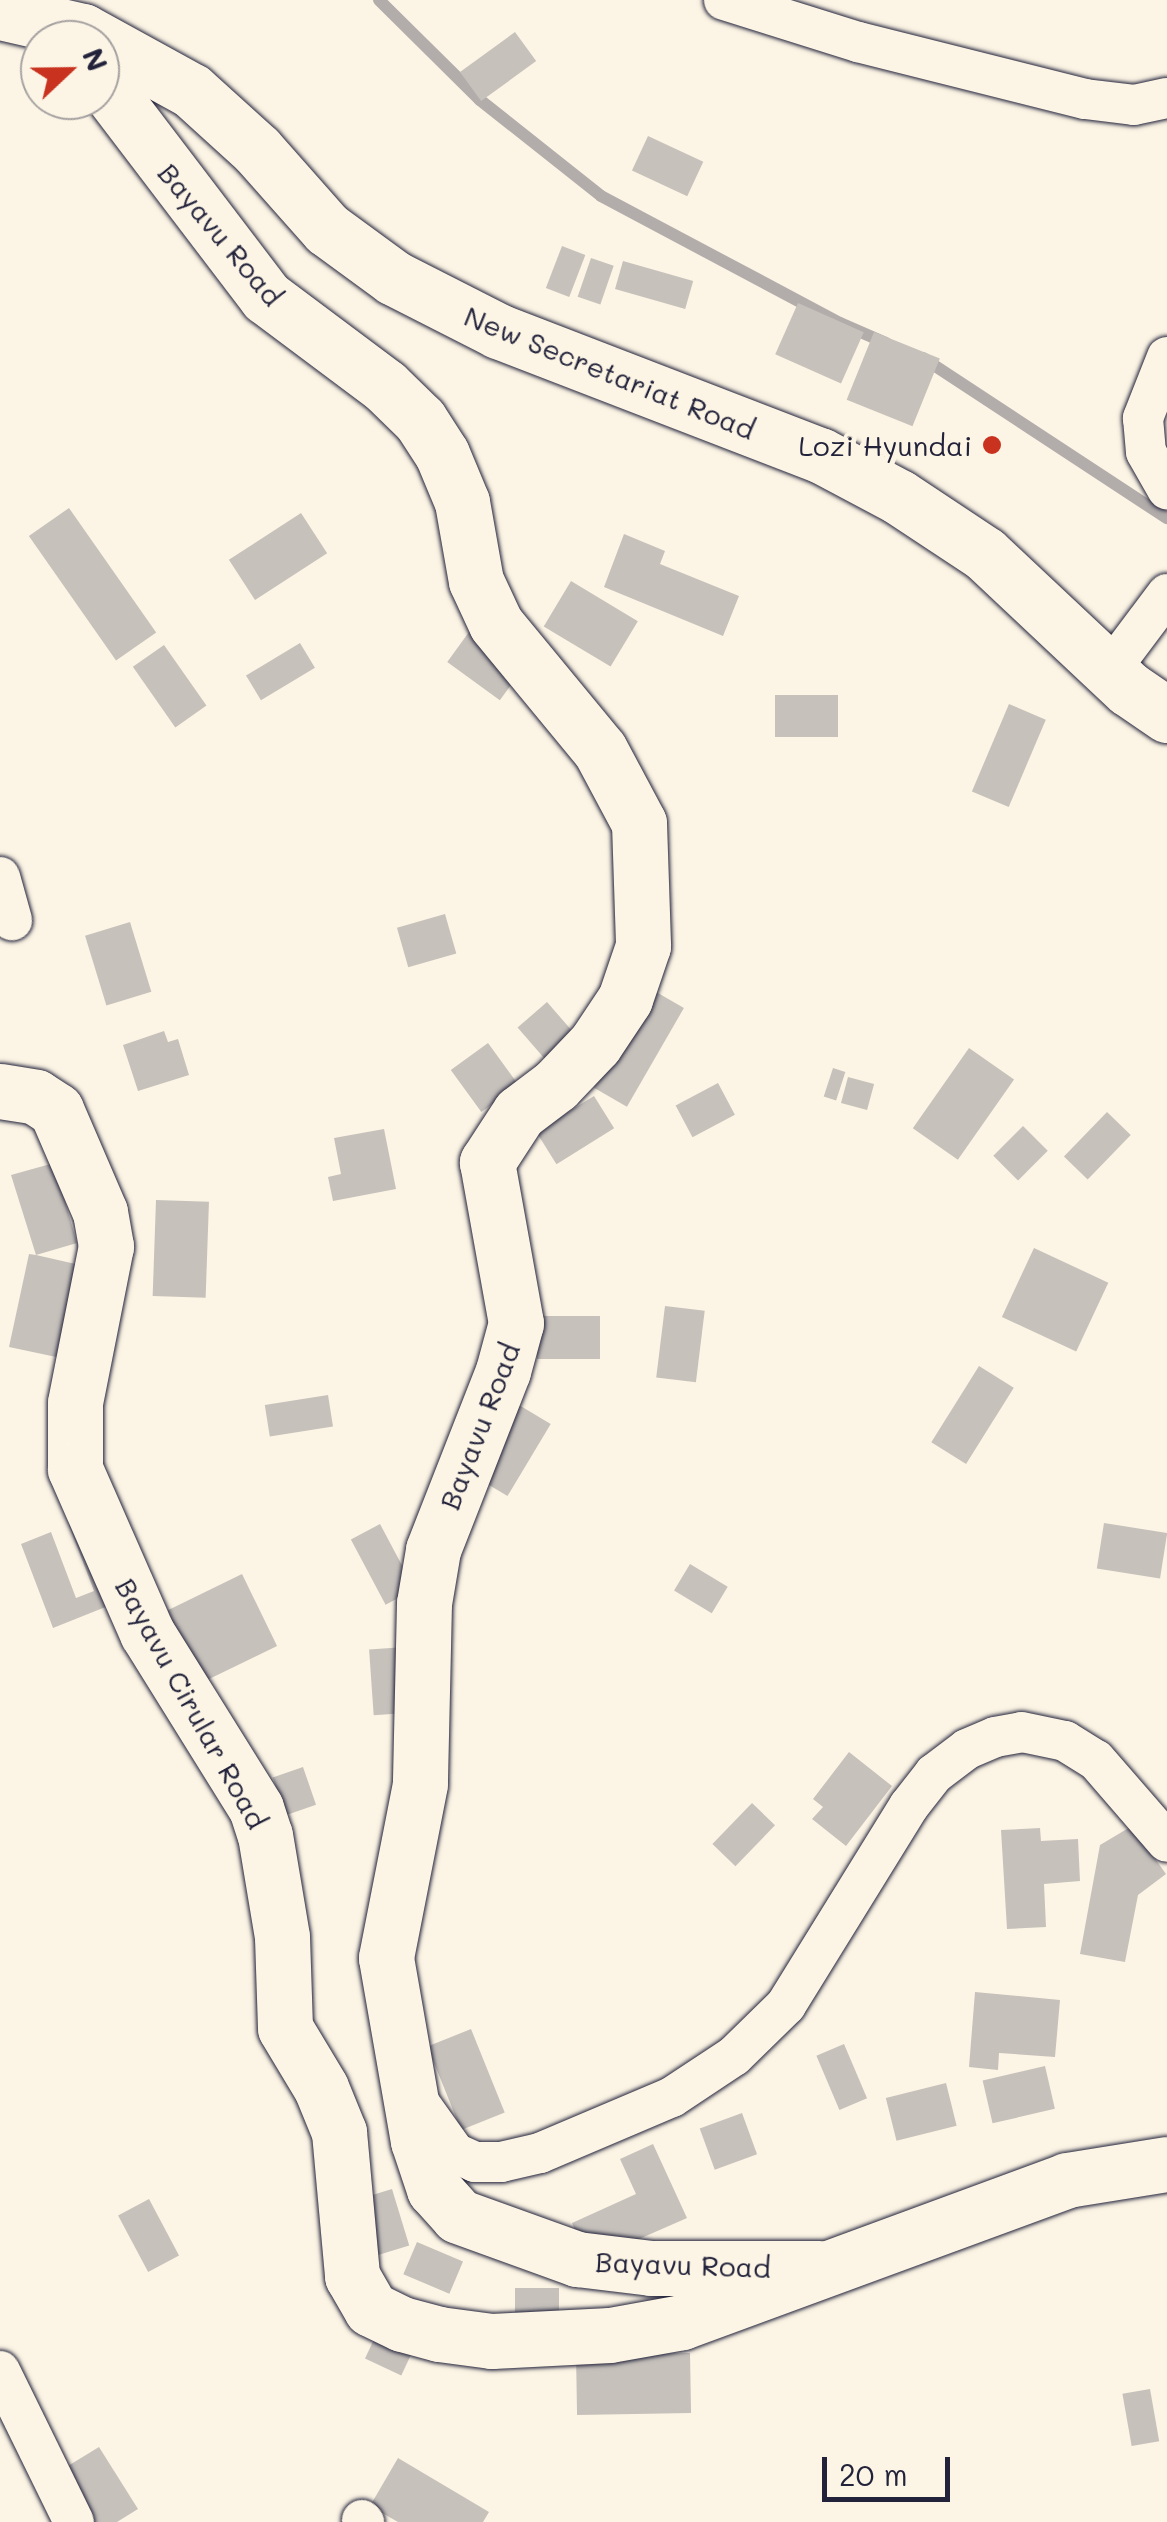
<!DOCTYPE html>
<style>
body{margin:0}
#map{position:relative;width:1167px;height:2522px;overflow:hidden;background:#fcf5e5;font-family:Mali,sans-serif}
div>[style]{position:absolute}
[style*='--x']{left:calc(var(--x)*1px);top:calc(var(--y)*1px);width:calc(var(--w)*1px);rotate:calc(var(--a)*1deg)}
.stream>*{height:12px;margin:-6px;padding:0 6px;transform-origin:6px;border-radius:6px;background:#b2adab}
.building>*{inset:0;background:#c6c1bb;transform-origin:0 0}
.roads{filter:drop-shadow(0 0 2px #22223b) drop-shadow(0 0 2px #22223b)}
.street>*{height:40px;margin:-20px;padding:0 20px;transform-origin:20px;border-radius:20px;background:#fcf5e5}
.secondary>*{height:55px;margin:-27.5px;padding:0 27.5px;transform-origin:27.5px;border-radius:27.5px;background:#fcf5e5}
.primary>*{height:55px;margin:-27.5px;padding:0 27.5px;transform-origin:27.5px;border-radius:27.5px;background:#fcf5e5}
.dots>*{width:28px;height:28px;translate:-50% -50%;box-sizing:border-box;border:5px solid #fcf5e5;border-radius:50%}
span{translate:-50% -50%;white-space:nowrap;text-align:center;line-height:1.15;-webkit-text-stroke:10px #fcf5e5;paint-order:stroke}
.street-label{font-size:28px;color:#22223b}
.poi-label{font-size:28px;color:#22223b}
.right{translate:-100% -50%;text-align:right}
.north{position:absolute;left:20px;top:20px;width:100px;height:100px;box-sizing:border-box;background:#fcf5e5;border:2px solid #a5a1a1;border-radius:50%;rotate:68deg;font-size:28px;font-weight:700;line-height:40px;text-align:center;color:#22223b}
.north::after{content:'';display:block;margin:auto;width:35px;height:45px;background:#c8321e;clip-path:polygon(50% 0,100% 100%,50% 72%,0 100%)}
.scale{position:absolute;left:822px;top:2457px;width:128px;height:45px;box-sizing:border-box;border:5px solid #22223b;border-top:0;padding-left:12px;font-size:30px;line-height:35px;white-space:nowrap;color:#22223b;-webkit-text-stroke:8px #fcf5e5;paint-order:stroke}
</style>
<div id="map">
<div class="stream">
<i style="--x:379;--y:0;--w:142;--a:44.7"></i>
<i style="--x:480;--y:100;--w:154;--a:38.4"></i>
<i style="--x:601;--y:196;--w:271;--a:28"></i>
<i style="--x:840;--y:323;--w:50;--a:23.5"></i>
<i style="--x:923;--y:358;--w:292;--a:33.3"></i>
</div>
<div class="building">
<i style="left:515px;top:32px;width:36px;height:68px;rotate:54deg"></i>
<i style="left:648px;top:136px;width:61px;height:38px;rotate:25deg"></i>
<i style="left:562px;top:246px;width:25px;height:45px;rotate:21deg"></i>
<i style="left:591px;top:258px;width:24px;height:41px;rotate:19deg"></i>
<i style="left:623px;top:261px;width:73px;height:29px;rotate:16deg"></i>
<i style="left:798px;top:303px;width:72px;height:56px;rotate:24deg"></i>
<i style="left:874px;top:332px;width:71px;height:73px;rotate:22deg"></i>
<i style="left:69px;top:508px;width:152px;height:49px;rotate:55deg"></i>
<i style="left:301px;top:513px;width:48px;height:86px;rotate:57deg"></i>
<i style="clip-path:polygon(624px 534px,665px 551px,660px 564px,739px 596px,723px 636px,604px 587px)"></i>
<i style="left:571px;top:581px;width:78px;height:53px;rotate:31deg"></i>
<i style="left:469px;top:632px;width:65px;height:37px;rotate:36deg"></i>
<i style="left:300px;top:643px;width:29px;height:63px;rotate:59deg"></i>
<i style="left:164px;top:645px;width:74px;height:38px;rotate:55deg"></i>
<i style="left:775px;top:695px;width:63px;height:42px"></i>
<i style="left:1009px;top:704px;width:40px;height:95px;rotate:23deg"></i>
<i style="left:445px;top:914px;width:41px;height:50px;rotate:74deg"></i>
<i style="left:130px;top:922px;width:73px;height:47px;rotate:73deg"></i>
<i style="left:651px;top:989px;width:38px;height:114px;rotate:30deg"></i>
<i style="left:547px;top:1002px;width:44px;height:39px;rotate:49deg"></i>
<i style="clip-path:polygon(164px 1031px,168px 1042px,178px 1039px,189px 1075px,138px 1091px,123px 1045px)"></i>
<i style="left:488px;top:1043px;width:52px;height:46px;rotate:54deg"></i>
<i style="left:969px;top:1048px;width:55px;height:98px;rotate:35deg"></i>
<i style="left:833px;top:1068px;width:13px;height:30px;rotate:18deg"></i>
<i style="left:848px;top:1077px;width:27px;height:27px;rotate:15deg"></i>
<i style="left:718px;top:1083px;width:36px;height:48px;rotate:62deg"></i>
<i style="left:594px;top:1096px;width:38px;height:68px;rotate:58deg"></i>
<i style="left:1107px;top:1112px;width:33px;height:62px;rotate:44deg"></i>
<i style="left:1023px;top:1126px;width:35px;height:42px;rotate:45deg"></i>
<i style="clip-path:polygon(384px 1129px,396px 1189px,333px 1201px,328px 1177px,341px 1174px,334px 1138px)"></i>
<i style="clip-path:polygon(54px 1163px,77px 1243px,36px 1255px,80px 1265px,61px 1358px,9px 1347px,29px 1254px,36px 1255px,11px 1175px)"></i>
<i style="left:156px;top:1200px;width:53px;height:96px;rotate:2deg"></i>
<i style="left:1034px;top:1248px;width:82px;height:76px;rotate:25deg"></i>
<i style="left:665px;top:1306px;width:40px;height:72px;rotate:7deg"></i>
<i style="left:600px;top:1316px;width:43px;height:63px;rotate:90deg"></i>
<i style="left:979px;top:1366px;width:41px;height:90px;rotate:32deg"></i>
<i style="left:328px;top:1395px;width:32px;height:64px;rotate:81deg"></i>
<i style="left:519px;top:1405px;width:37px;height:84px;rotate:31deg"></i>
<i style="clip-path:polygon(86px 1519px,118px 1602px,53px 1628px,21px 1544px,51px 1532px,76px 1598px,94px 1591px,69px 1525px)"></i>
<i style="left:1104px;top:1523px;width:64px;height:46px;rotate:9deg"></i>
<i style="left:380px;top:1524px;width:74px;height:33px;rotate:62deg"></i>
<i style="left:690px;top:1564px;width:44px;height:31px;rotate:31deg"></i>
<i style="left:242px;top:1574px;width:80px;height:87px;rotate:64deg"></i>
<i style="left:405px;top:1647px;width:66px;height:36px;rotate:86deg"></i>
<i style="clip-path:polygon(849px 1752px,892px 1786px,846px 1846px,812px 1819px,823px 1807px,813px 1799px)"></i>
<i style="left:303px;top:1767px;width:40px;height:32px;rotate:71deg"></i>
<i style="left:752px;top:1803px;width:32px;height:57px;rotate:44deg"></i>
<i style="clip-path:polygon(1132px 1826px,1166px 1874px,1138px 1895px,1125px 1962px,1080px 1954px,1100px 1845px)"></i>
<i style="clip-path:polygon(1040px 1828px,1041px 1841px,1078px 1839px,1080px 1881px,1044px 1884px,1046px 1927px,1007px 1929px,1001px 1830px)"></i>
<i style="clip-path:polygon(975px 1992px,1060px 2000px,1055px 2057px,999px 2053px,998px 2070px,969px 2067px)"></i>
<i style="left:471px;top:2029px;width:90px;height:47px;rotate:68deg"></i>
<i style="left:844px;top:2044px;width:59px;height:30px;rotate:67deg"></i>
<i style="left:1045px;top:2066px;width:44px;height:64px;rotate:77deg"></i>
<i style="left:946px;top:2083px;width:44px;height:62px;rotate:76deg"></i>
<i style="left:742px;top:2113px;width:44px;height:45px;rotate:70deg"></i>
<i style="clip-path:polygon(653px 2144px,687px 2218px,589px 2261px,572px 2223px,636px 2194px,620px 2159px)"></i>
<i style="left:392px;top:2189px;width:59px;height:35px;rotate:73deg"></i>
<i style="left:149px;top:2199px;width:64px;height:35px;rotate:62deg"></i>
<i style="left:417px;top:2242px;width:50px;height:35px;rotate:23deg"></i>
<i style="left:515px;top:2288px;width:44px;height:35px"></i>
<i style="left:376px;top:2335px;width:40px;height:26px;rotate:25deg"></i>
<i style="left:690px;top:2353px;width:60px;height:114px;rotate:89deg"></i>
<i style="left:1150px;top:2389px;width:53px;height:28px;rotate:80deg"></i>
<i style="clip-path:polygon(99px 2447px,138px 2509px,117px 2522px,88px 2522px,58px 2472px)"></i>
<i style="clip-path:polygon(398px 2458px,489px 2512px,483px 2522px,398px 2522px,370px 2506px)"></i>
</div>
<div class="roads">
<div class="street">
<i style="--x:724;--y:0;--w:140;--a:17.4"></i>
<i style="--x:858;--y:42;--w:234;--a:14.1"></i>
<i style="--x:1085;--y:99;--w:49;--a:7"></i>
<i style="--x:1134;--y:105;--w:34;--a:-12"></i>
<i style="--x:1167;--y:357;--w:66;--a:111.5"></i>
<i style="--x:1143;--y:418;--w:34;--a:85"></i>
<i style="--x:1146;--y:452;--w:43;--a:60.4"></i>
<i style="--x:1110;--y:670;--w:95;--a:-53.1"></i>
<i style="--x:0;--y:877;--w:45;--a:74.4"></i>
<i style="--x:418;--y:2101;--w:64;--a:54.6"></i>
<i style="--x:455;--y:2153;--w:22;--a:24"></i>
<i style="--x:475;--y:2162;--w:26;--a:0"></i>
<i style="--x:501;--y:2162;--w:40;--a:-13"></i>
<i style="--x:540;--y:2153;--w:143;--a:-23"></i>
<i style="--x:672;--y:2097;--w:74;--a:-33.5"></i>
<i style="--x:734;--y:2056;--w:73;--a:-44.4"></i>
<i style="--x:786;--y:2005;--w:234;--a:-58.3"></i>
<i style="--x:909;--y:1806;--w:41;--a:-52"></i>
<i style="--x:934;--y:1774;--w:41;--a:-37.1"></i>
<i style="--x:967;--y:1749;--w:30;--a:-23"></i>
<i style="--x:995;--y:1737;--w:27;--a:-10"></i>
<i style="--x:1022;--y:1732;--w:44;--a:11.8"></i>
<i style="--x:1065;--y:1741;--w:36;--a:32"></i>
<i style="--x:1096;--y:1760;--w:108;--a:49.1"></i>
<i style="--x:0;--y:2371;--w:168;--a:63.9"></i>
<i style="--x:362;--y:2520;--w:3;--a:45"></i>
</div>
<div class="secondary">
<i style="--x:100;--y:79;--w:274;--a:52.7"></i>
<i style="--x:266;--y:297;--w:149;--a:36.8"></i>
<i style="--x:385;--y:386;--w:49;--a:44.2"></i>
<i style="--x:420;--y:420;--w:40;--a:57.1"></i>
<i style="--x:442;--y:454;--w:52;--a:67.4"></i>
<i style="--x:462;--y:502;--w:80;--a:80"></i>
<i style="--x:476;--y:581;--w:47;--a:65.1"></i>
<i style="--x:496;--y:624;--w:163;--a:50.5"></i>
<i style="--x:600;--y:750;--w:83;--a:61.9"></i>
<i style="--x:639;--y:823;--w:123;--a:88.1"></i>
<i style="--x:643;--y:946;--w:56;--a:108.8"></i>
<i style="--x:625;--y:999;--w:54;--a:123.7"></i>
<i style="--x:595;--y:1044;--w:57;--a:133.6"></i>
<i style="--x:556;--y:1085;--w:46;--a:142.9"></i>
<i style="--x:519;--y:1113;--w:59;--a:123.1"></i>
<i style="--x:487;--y:1162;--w:164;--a:79.8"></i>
<i style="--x:516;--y:1323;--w:50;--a:105.2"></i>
<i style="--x:503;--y:1371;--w:192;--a:111.4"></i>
<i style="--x:433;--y:1550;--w:54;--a:99.6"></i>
<i style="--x:424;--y:1603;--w:181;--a:91.3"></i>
<i style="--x:420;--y:1784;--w:177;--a:101.1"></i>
<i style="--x:386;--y:1958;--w:186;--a:80.1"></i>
<i style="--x:418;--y:2141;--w:51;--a:71.6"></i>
<i style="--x:434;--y:2189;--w:36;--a:48"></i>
<i style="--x:458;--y:2216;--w:127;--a:19.9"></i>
<i style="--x:577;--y:2259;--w:75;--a:6.9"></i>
<i style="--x:651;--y:2268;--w:168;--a:0"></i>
<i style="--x:0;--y:1091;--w:36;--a:9"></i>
<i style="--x:36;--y:1097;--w:24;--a:33"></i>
<i style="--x:56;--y:1110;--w:111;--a:66.7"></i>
<i style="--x:100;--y:1212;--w:35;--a:80"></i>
<i style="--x:106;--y:1246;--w:160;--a:101.2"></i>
<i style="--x:75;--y:1403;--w:66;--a:90"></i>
<i style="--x:75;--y:1469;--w:179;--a:66.3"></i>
<i style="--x:147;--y:1633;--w:206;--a:58.1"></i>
<i style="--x:256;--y:1808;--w:28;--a:72"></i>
<i style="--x:265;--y:1835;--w:103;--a:80.5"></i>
<i style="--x:282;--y:1937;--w:91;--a:88.1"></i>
<i style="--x:285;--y:2028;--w:70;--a:59"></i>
<i style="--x:321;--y:2088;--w:48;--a:67.8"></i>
<i style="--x:339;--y:2132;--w:145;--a:84.8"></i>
<i style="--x:352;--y:2276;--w:38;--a:60"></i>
<i style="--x:371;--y:2309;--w:34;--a:26"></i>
<i style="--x:402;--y:2324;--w:38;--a:15"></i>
<i style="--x:439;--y:2334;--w:53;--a:7.5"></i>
<i style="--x:492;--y:2341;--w:118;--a:-2.9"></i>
<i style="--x:610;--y:2335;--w:73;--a:-10.2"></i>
<i style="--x:682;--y:2322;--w:410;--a:-20.2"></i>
<i style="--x:1067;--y:2180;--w:101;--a:-9.1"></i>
</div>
<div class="primary">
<i style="--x:0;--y:12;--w:85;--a:12.9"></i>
<i style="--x:83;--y:31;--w:124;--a:28.8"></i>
<i style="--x:192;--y:91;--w:88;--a:42.2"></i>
<i style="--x:257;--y:150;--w:106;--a:48.5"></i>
<i style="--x:327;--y:229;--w:83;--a:36.2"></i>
<i style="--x:394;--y:278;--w:117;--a:27"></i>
<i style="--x:498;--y:331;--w:345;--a:21.1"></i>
<i style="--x:820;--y:455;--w:89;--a:28"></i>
<i style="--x:899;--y:497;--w:103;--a:33.5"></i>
<i style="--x:985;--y:554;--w:197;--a:43.2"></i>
<i style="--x:1129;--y:689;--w:46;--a:34.4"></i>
</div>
</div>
<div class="dots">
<i style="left:992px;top:445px;background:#c8321e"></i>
</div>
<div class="street-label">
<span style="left:221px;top:234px;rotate:50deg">Bayavu Road</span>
<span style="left:610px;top:372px;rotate:22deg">New Secretariat Road</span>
<span style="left:479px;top:1426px;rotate:-69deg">Bayavu Road</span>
<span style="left:192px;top:1703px;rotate:61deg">Bayavu Cirular Road</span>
<span style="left:683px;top:2264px;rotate:2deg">Bayavu Road</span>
</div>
<div class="poi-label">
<span class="right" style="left:972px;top:445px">Lozi Hyundai</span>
</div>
<div class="north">N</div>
<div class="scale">20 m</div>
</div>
